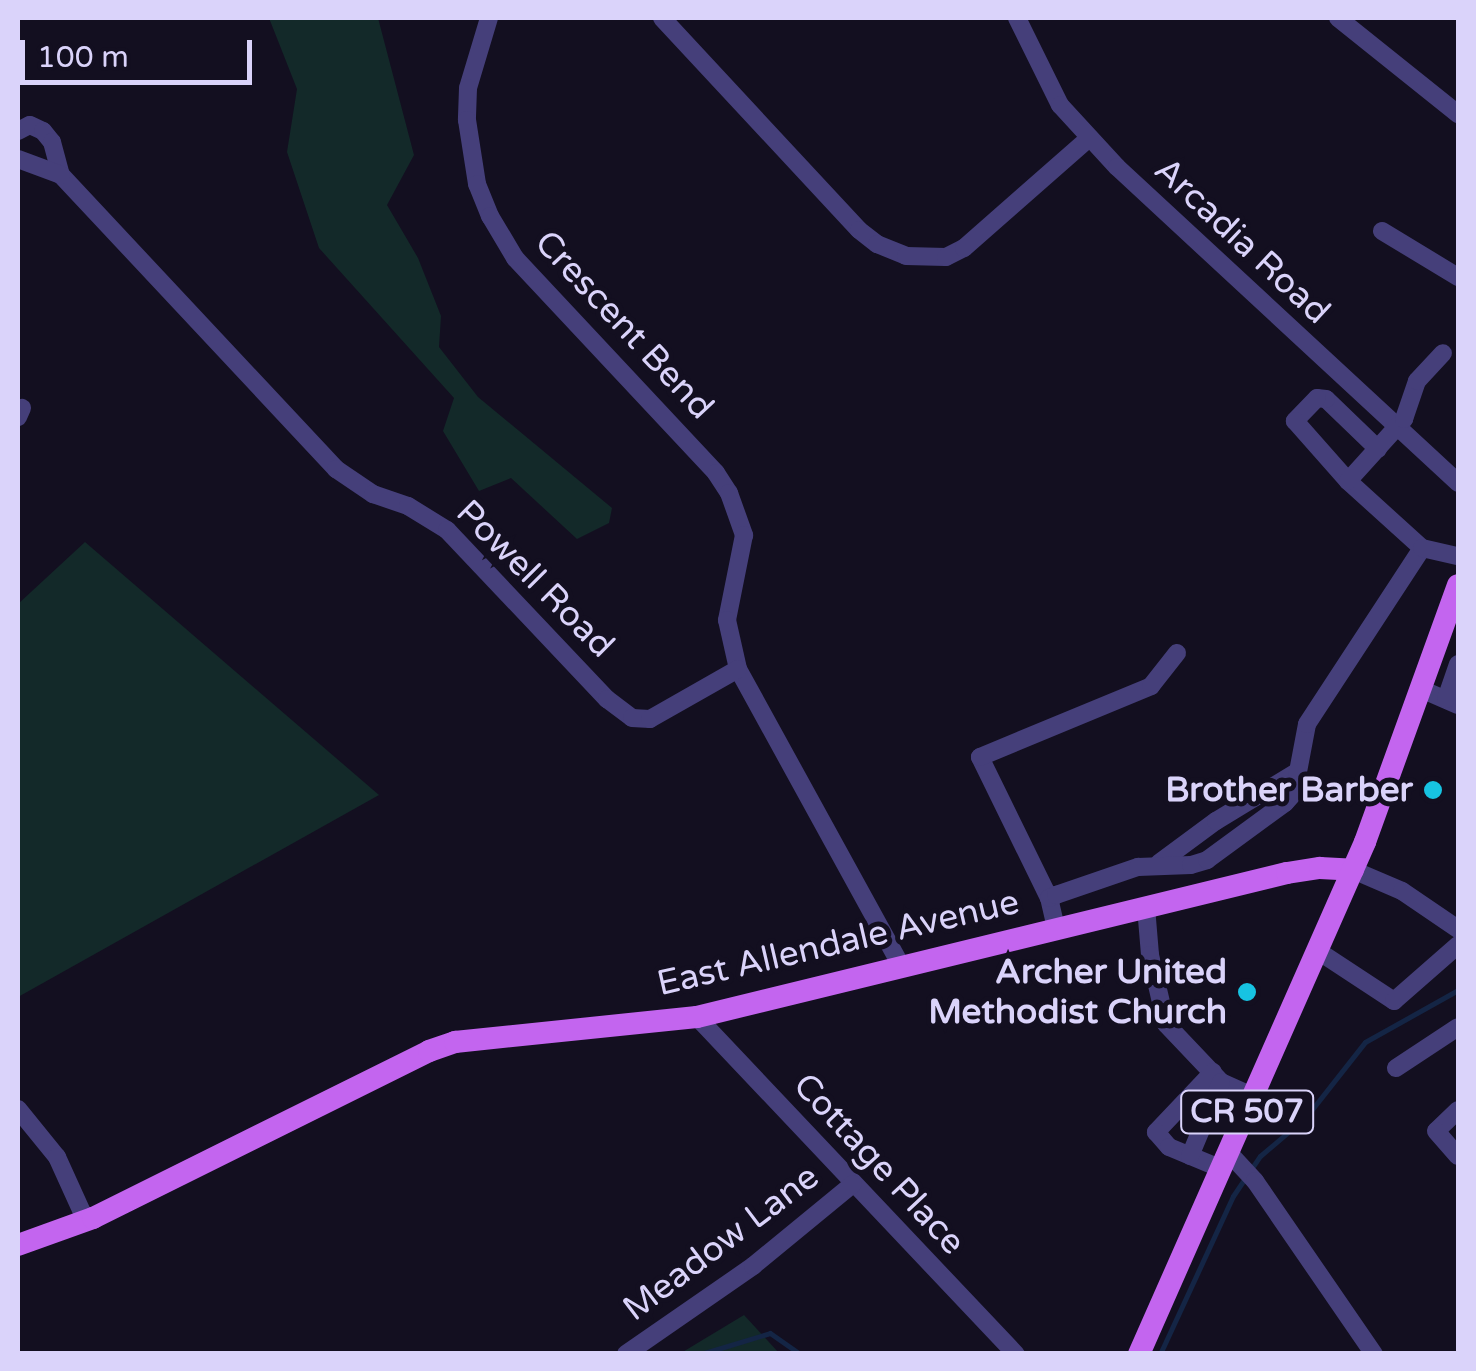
<!DOCTYPE html>
<style>
body{margin:0}
#map{position:relative;width:1476px;height:1371px;overflow:hidden;background:#130f20;font-family:"Varela Round",sans-serif}
div>[style]{position:absolute}
[style*='--x']{left:calc(var(--x)*1px);top:calc(var(--y)*1px);width:calc(var(--w)*1px);rotate:calc(var(--a)*1deg)}
.green>*{inset:0;background:#132929}
.stream>*{height:5px;margin:-2.5px;padding:0 2.5px;transform-origin:2.5px;border-radius:2.5px;background:#142545}
.minor>*{height:18px;margin:-9px;padding:0 9px;transform-origin:9px;border-radius:9px;background:#453f7a}
.major>*{height:22px;margin:-11px;padding:0 11px;transform-origin:11px;border-radius:11px;background:#c365ef}
.dots>*{width:28px;height:28px;translate:-50% -50%;box-sizing:border-box;border:5px solid #130f20;border-radius:50%}
span{translate:-50% -50%;white-space:nowrap;text-align:center;line-height:1.15;-webkit-text-stroke:10px #130f20;paint-order:stroke}
.shield-label span{padding:2px 8px;background:#130f20;border:2px solid;border-radius:8px;-webkit-text-stroke-width:0}
.shield-label{font-size:32px;color:#dad3fa;font-weight:700}
.street-label{font-size:35px;color:#dad3fa}
.poi-label{font-size:35px;color:#dad3fa;font-weight:700}
.right{translate:-100% -50%;text-align:right}
.frame{position:absolute;inset:0;border:20px solid #dad3fa;pointer-events:none}
.scale{position:absolute;left:20px;top:40px;width:232px;height:45px;box-sizing:border-box;border:5px solid #dad3fa;border-top:0;padding-left:12px;font-size:30px;line-height:35px;white-space:nowrap;color:#dad3fa;-webkit-text-stroke:8px #130f20;paint-order:stroke}
</style>
<div id="map">
<div class="green">
<i style="clip-path:polygon(269px 18px,378px 18px,414px 155px,387px 205px,418px 258px,441px 316px,439px 347px,478px 397px,612px 508px,609px 523px,577px 539px,511px 478px,479px 491px,443px 431px,454px 398px,319px 248px,287px 152px,297px 89px)"></i>
<i style="clip-path:polygon(85px 542px,379px 795px,18px 997px,18px 604px)"></i>
<i style="clip-path:polygon(744px 1315px,779px 1353px,681px 1353px)"></i>
</div>
<div class="stream">
<i style="--x:701;--y:1354;--w:72;--a:-16.9"></i>
<i style="--x:770;--y:1333;--w:37;--a:35"></i>
<i style="--x:1160;--y:1354;--w:174;--a:-65.2"></i>
<i style="--x:1233;--y:1196;--w:48;--a:-56"></i>
<i style="--x:1260;--y:1156;--w:60;--a:-40.3"></i>
<i style="--x:1306;--y:1117;--w:95;--a:-51.8"></i>
<i style="--x:1365;--y:1042;--w:107;--a:-29.2"></i>
</div>
<div class="minor">
<i style="--x:489;--y:18;--w:73;--a:106.7"></i>
<i style="--x:468;--y:88;--w:32;--a:92"></i>
<i style="--x:467;--y:120;--w:65;--a:81.1"></i>
<i style="--x:477;--y:184;--w:35;--a:68"></i>
<i style="--x:490;--y:216;--w:49;--a:59.2"></i>
<i style="--x:515;--y:258;--w:294;--a:46.9"></i>
<i style="--x:716;--y:473;--w:24;--a:57"></i>
<i style="--x:729;--y:493;--w:45;--a:70.3"></i>
<i style="--x:744;--y:535;--w:87;--a:101.3"></i>
<i style="--x:727;--y:620;--w:50;--a:77.3"></i>
<i style="--x:738;--y:669;--w:339;--a:61.2"></i>
<i style="--x:662;--y:18;--w:289;--a:47.1"></i>
<i style="--x:859;--y:230;--w:23;--a:38"></i>
<i style="--x:877;--y:244;--w:31;--a:22"></i>
<i style="--x:906;--y:256;--w:40;--a:1.4"></i>
<i style="--x:946;--y:257;--w:20;--a:-27"></i>
<i style="--x:964;--y:248;--w:167;--a:-41.3"></i>
<i style="--x:1017;--y:18;--w:97;--a:63.7"></i>
<i style="--x:1060;--y:105;--w:84;--a:47.4"></i>
<i style="--x:1117;--y:167;--w:465;--a:42.8"></i>
<i style="--x:1338;--y:18;--w:154;--a:38.7"></i>
<i style="--x:18;--y:131;--w:13;--a:-27"></i>
<i style="--x:30;--y:125;--w:14;--a:25"></i>
<i style="--x:43;--y:131;--w:14;--a:51"></i>
<i style="--x:52;--y:142;--w:34;--a:75"></i>
<i style="--x:61;--y:175;--w:403;--a:46.9"></i>
<i style="--x:336;--y:469;--w:45;--a:34"></i>
<i style="--x:373;--y:494;--w:37;--a:19"></i>
<i style="--x:408;--y:506;--w:46;--a:31.6"></i>
<i style="--x:447;--y:530;--w:233;--a:46.6"></i>
<i style="--x:607;--y:699;--w:31;--a:37"></i>
<i style="--x:632;--y:718;--w:18;--a:3"></i>
<i style="--x:650;--y:719;--w:101;--a:-29.6"></i>
<i style="--x:18;--y:159;--w:46;--a:20.4"></i>
<i style="--x:1382;--y:231;--w:89;--a:31.2"></i>
<i style="--x:18;--y:417;--w:10;--a:-66"></i>
<i style="--x:1378;--y:449;--w:72;--a:-136.1"></i>
<i style="--x:1326;--y:399;--w:9;--a:-174"></i>
<i style="--x:1317;--y:398;--w:32;--a:134"></i>
<i style="--x:1295;--y:421;--w:80;--a:48.5"></i>
<i style="--x:1348;--y:481;--w:100;--a:42.2"></i>
<i style="--x:1348;--y:481;--w:84;--a:-47.9"></i>
<i style="--x:1404;--y:419;--w:40;--a:-71.1"></i>
<i style="--x:1417;--y:381;--w:38;--a:-47"></i>
<i style="--x:1421;--y:689;--w:40;--a:23.4"></i>
<i style="--x:1446;--y:699;--w:37;--a:-71"></i>
<i style="--x:1159;--y:863;--w:71;--a:-36.4"></i>
<i style="--x:1216;--y:821;--w:95;--a:-31.2"></i>
<i style="--x:1353;--y:870;--w:53;--a:23.2"></i>
<i style="--x:1402;--y:891;--w:68;--a:34.2"></i>
<i style="--x:1049;--y:898;--w:157;--a:-116.1"></i>
<i style="--x:980;--y:757;--w:185;--a:-22.5"></i>
<i style="--x:1151;--y:686;--w:42;--a:-51.8"></i>
<i style="--x:1146;--y:907;--w:48;--a:85.2"></i>
<i style="--x:1150;--y:955;--w:71;--a:76.9"></i>
<i style="--x:1166;--y:1024;--w:80;--a:46.5"></i>
<i style="--x:1221;--y:1082;--w:36;--a:24"></i>
<i style="--x:1056;--y:928;--w:31;--a:-103"></i>
<i style="--x:1049;--y:898;--w:8;--a:-23"></i>
<i style="--x:1056;--y:895;--w:87;--a:-18.9"></i>
<i style="--x:1138;--y:867;--w:53;--a:-2.2"></i>
<i style="--x:1191;--y:865;--w:17;--a:-17"></i>
<i style="--x:1207;--y:860;--w:97;--a:-36.2"></i>
<i style="--x:1285;--y:803;--w:13;--a:-48"></i>
<i style="--x:1294;--y:793;--w:70;--a:-79.3"></i>
<i style="--x:1307;--y:724;--w:210;--a:-56.8"></i>
<i style="--x:1422;--y:548;--w:37;--a:13"></i>
<i style="--x:1318;--y:951;--w:91;--a:33.3"></i>
<i style="--x:1394;--y:1001;--w:85;--a:-41.2"></i>
<i style="--x:697;--y:1017;--w:464;--a:46.6"></i>
<i style="--x:1396;--y:1068;--w:74;--a:-33.5"></i>
<i style="--x:1213;--y:1072;--w:83;--a:133.5"></i>
<i style="--x:1156;--y:1132;--w:20;--a:49"></i>
<i style="--x:1169;--y:1147;--w:57;--a:22.5"></i>
<i style="--x:18;--y:1109;--w:62;--a:50.9"></i>
<i style="--x:57;--y:1157;--w:70;--a:65.6"></i>
<i style="--x:1458;--y:1110;--w:30;--a:136"></i>
<i style="--x:1436;--y:1131;--w:33;--a:49"></i>
<i style="--x:1229;--y:1153;--w:38;--a:47"></i>
<i style="--x:1255;--y:1181;--w:210;--a:55.5"></i>
<i style="--x:1190;--y:1156;--w:80;--a:-67.3"></i>
<i style="--x:626;--y:1354;--w:155;--a:-34.7"></i>
<i style="--x:753;--y:1266;--w:129;--a:-39.4"></i>
</div>
<div class="major">
<i style="--x:18;--y:1245;--w:80;--a:-19.8"></i>
<i style="--x:93;--y:1218;--w:375;--a:-26.4"></i>
<i style="--x:429;--y:1051;--w:28;--a:-19"></i>
<i style="--x:455;--y:1042;--w:243;--a:-5.9"></i>
<i style="--x:697;--y:1017;--w:607;--a:-13.72"></i>
<i style="--x:1287;--y:873;--w:33;--a:-9"></i>
<i style="--x:1320;--y:868;--w:33;--a:3"></i>
<i style="--x:1139;--y:1354;--w:560;--a:-66.18"></i>
<i style="--x:1365;--y:842;--w:273;--a:-70.1"></i>
</div>
<div class="dots">
<i style="left:1433px;top:790px;background:#17c3e2"></i>
<i style="left:1247px;top:992px;background:#17c3e2"></i>
</div>
<div class="shield-label">
<span style="left:1247px;top:1112px">CR 507</span>
</div>
<div class="street-label">
<span style="left:1242px;top:241px;rotate:43deg">Arcadia Road</span>
<span style="left:624px;top:325px;rotate:47deg">Crescent Bend</span>
<span style="left:535px;top:579px;rotate:45deg">Powell Road</span>
<span style="left:838px;top:943px;rotate:-13deg">East Allendale Avenue</span>
<span style="left:879px;top:1164px;rotate:47deg">Cottage Place</span>
<span style="left:721px;top:1243px;rotate:-37deg">Meadow Lane</span>
</div>
<div class="poi-label">
<span class="right" style="left:1413px;top:790px">Brother Barber</span>
<span class="right" style="left:1227px;top:992px">Archer United<br>Methodist Church</span>
</div>
<div class="frame"></div>
<div class="scale">100 m</div>
</div>
